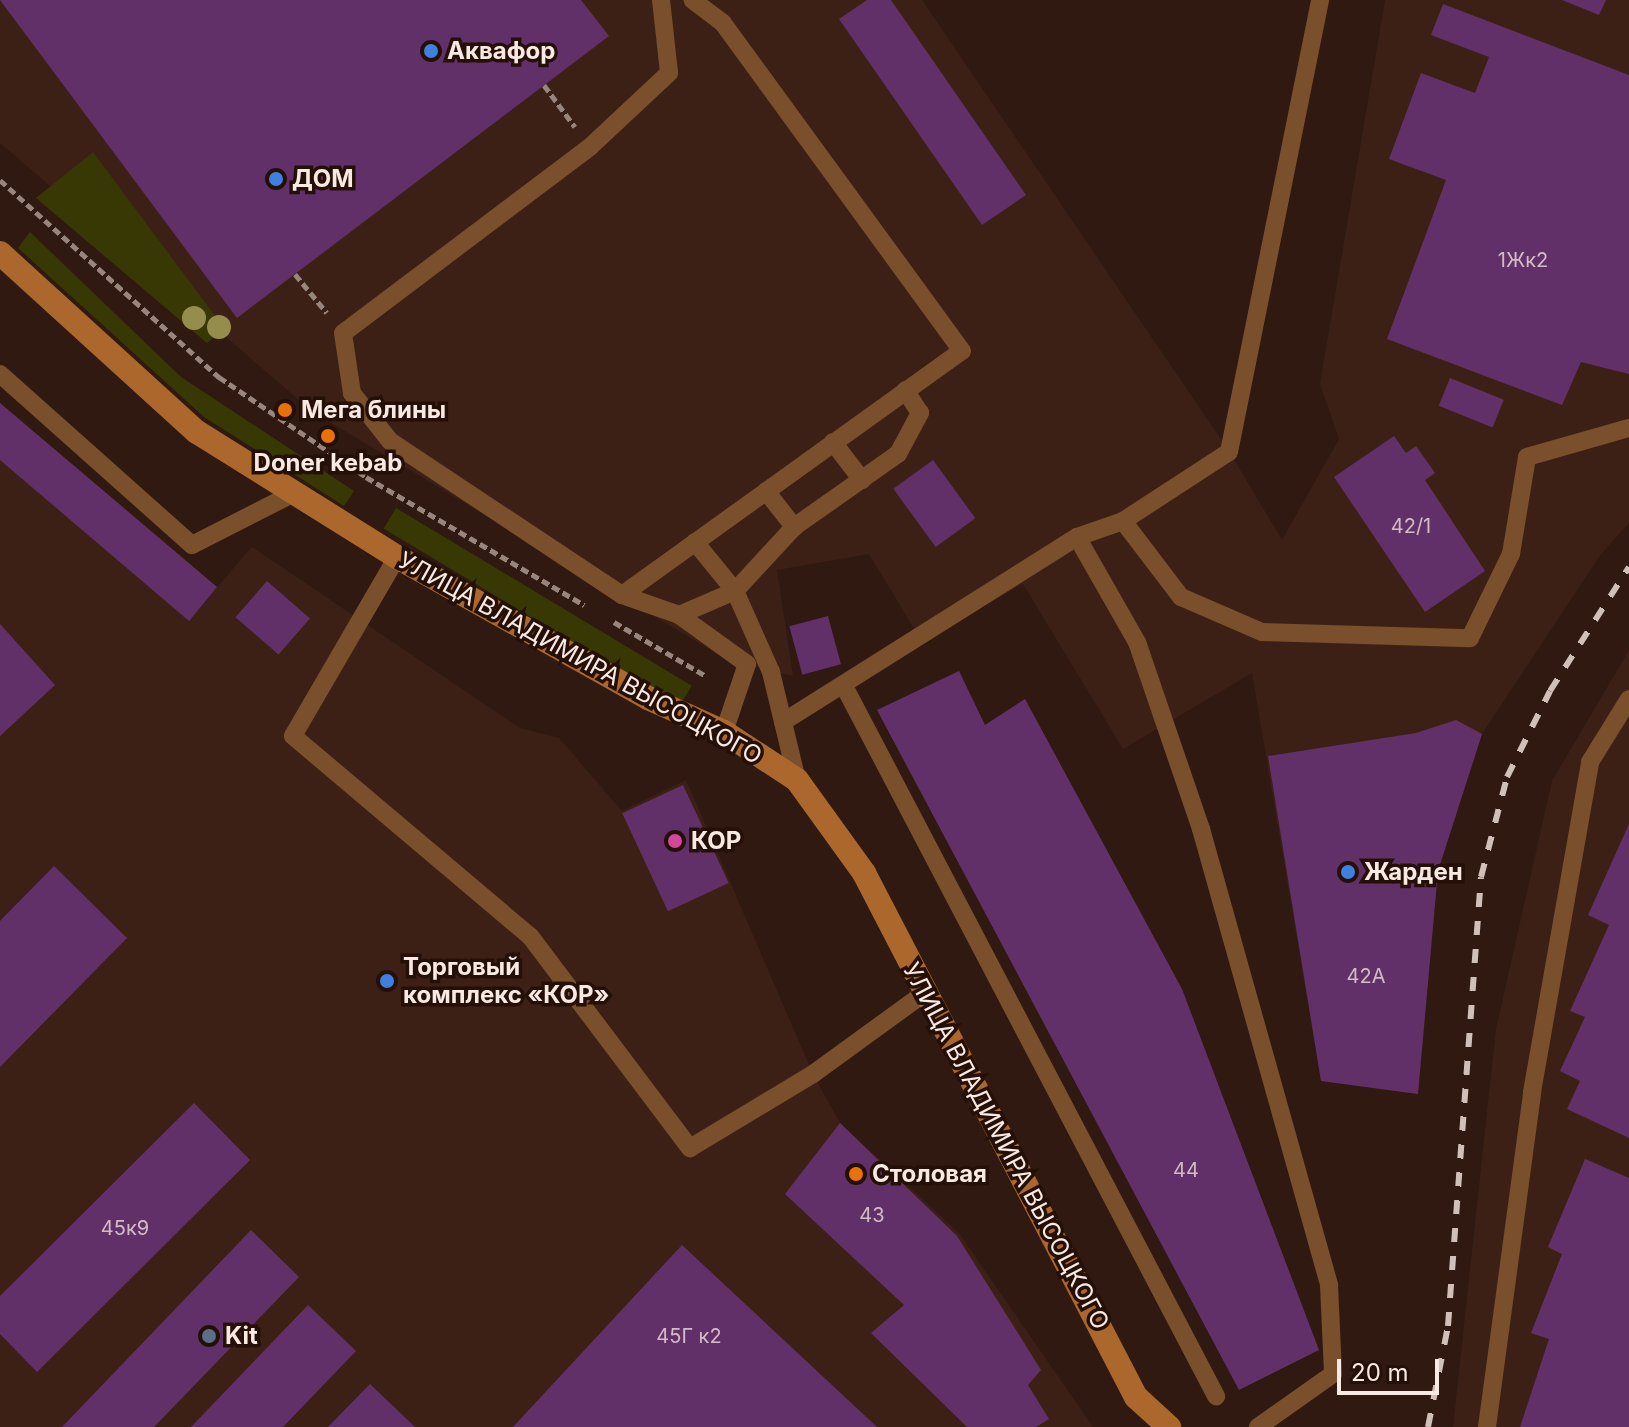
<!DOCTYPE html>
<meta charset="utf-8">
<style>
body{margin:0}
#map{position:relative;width:1629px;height:1427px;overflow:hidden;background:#2f1911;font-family:Inter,sans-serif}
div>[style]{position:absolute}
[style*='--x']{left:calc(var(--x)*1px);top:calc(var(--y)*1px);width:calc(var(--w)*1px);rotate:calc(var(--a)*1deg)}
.built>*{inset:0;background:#3c2015}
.green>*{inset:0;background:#383805;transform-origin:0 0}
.building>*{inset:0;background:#623069;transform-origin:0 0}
.path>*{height:5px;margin-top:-2.5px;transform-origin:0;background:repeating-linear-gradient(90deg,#98857e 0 8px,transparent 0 12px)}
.lane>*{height:18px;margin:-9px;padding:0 9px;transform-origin:9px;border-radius:9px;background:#794f2c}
.secondary>*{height:24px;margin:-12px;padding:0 12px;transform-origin:12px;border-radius:12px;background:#ac682c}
.rail>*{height:6px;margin-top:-3px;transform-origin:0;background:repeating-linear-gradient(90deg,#d1bfb9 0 14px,transparent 0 28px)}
.trees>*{width:24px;height:24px;margin:-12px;border-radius:50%;background:#958d4b}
.dots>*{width:22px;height:22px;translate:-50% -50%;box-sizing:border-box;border:4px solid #251008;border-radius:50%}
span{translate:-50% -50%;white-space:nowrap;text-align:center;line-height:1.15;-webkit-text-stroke:7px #251008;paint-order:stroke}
.number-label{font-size:20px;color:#d3bbc4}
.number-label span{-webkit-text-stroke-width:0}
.poi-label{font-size:24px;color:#f9e9e3;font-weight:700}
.left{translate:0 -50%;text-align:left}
.street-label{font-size:24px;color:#f9e9e3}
.scale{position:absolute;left:1337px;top:1359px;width:102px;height:36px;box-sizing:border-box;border:4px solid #f9e9e3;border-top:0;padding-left:10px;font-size:24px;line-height:28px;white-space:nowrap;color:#f9e9e3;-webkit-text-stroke:6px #251008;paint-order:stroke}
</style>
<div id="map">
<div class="built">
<i style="clip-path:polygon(0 0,922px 0,1229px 451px,1282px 540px,1339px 439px,1320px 384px,1385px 0,1629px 0,1629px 523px,1601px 554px,1482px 734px,1438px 871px,1418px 1094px,1321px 1081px,1252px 673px,1123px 749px,1023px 584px,921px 640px,869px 554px,777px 570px,793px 676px,724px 658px,313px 412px,0 143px)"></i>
<i style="clip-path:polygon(0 403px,217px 587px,252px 547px,520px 728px,559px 738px,622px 811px,686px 780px,813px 1074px,840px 1123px,959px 1233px,1093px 1427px,0 1427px)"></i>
<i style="clip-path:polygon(1629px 650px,1629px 1427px,1453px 1427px,1496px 1029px,1552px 781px)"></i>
</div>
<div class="green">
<i style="clip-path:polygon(93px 152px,224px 328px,207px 343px,36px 198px)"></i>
<i style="clip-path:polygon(30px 232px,181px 377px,354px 491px,344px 506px,204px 417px,18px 248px)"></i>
<i style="left:396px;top:508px;width:345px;height:24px;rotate:31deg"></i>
</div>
<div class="building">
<i style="clip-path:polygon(0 0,581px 0,609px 36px,237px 318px)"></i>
<i style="clip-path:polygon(867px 0,891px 0,1026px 195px,982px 225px,839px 19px)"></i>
<i style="clip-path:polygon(1562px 0,1606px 0,1599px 15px)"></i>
<i style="clip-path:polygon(1443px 4px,1629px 75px,1629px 374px,1581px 362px,1562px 405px,1387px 339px,1446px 180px,1389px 159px,1421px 73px,1475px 93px,1489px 57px,1431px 35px)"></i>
<i style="left:1450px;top:378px;width:58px;height:30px;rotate:22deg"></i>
<i style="clip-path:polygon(0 403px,217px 587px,189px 621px,0 460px)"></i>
<i style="clip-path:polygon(1394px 436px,1406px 453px,1416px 446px,1435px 473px,1425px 480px,1485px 571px,1425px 612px,1334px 477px)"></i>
<i style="left:933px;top:460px;width:72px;height:49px;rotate:54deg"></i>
<i style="left:267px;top:581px;width:57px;height:48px;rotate:41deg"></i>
<i style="left:828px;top:616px;width:50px;height:40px;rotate:75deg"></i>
<i style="clip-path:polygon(0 624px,55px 685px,0 736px)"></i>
<i style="clip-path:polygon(959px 671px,985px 725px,1025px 699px,1182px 989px,1319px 1350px,1239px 1390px,877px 710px)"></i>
<i style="clip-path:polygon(1456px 720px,1482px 734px,1438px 871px,1418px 1094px,1321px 1081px,1268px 756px,1416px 733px)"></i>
<i style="left:683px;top:785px;width:108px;height:67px;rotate:65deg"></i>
<i style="clip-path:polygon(1629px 824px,1629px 1138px,1567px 1109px,1580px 1081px,1560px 1071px,1585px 1017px,1570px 1011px,1609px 925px,1588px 915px)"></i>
<i style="clip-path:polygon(54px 866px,127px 938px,0 1067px,0 921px)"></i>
<i style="clip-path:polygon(194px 1103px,250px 1160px,37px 1372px,0 1334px,0 1296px)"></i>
<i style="clip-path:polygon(840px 1123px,957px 1236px,1041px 1370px,1028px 1385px,1049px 1419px,1036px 1427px,967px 1427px,871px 1333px,904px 1305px,785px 1194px)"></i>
<i style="clip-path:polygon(1585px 1159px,1629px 1178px,1629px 1427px,1520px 1427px,1549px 1339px,1531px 1333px,1562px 1254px,1548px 1247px)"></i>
<i style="clip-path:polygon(251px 1230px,299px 1277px,154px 1427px,62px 1427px)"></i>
<i style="clip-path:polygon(682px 1245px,877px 1427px,513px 1427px)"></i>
<i style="clip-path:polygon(308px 1305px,356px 1351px,283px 1427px,191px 1427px)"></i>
<i style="clip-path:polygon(370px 1384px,415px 1427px,328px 1427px)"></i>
</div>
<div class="path">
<i style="--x:544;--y:85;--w:52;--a:53.6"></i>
<i style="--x:0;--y:180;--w:295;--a:42"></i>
<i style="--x:219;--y:377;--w:178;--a:34.2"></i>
<i style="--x:366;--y:477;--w:253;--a:30.4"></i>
<i style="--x:295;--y:274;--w:50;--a:50.6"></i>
<i style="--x:614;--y:622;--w:107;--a:30.4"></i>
</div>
<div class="lane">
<i style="--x:661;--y:0;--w:73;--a:83.7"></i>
<i style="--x:669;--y:73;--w:108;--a:136.9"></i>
<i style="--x:590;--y:147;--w:309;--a:143"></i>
<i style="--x:343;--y:333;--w:61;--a:81.5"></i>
<i style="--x:352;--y:393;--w:61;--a:51.6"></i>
<i style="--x:390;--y:441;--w:278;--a:33.6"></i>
<i style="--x:622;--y:595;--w:60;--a:19.3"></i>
<i style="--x:679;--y:615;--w:84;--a:35.8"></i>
<i style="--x:747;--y:664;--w:72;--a:108.7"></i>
<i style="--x:0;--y:374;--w:257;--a:41.7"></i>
<i style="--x:192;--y:545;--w:114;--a:-27"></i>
<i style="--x:833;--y:442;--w:48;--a:52.7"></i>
<i style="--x:766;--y:491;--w:46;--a:52.1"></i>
<i style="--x:1123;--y:521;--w:96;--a:52.7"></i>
<i style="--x:1181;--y:597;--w:88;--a:23.4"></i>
<i style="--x:1262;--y:632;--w:208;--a:1.7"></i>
<i style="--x:1470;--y:638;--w:93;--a:-64"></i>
<i style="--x:1511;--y:554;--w:98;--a:-80.6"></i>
<i style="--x:1527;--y:457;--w:106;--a:-15.9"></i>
<i style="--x:1077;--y:537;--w:121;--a:60.3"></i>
<i style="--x:1137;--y:642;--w:198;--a:71.1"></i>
<i style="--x:1201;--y:829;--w:474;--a:74.3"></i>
<i style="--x:1329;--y:1285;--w:89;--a:87.4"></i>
<i style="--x:1333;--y:1374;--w:92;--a:144.8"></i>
<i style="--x:695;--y:542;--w:63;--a:50.8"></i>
<i style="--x:735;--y:591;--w:89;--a:66"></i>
<i style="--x:771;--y:672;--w:111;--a:76.5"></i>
<i style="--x:397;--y:557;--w:207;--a:120.2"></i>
<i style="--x:293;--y:736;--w:310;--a:40.2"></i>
<i style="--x:530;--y:936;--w:266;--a:53"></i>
<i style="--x:690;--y:1148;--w:144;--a:-31"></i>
<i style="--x:813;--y:1074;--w:140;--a:-36"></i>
<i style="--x:622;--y:595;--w:418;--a:-35.7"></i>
<i style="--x:962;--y:351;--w:406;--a:-126.1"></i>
<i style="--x:723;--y:23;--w:38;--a:-143"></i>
<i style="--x:679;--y:615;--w:61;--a:-23.2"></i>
<i style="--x:735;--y:591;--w:87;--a:-47.3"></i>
<i style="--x:794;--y:527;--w:127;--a:-35.1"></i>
<i style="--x:898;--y:454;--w:47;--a:-61.8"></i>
<i style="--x:920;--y:413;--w:27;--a:-123"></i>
<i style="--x:844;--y:686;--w:802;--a:62.35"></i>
<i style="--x:783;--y:722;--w:347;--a:-32.2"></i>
<i style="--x:1077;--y:537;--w:49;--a:-19.2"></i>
<i style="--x:1123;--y:521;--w:126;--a:-33.1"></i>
<i style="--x:1229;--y:452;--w:461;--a:-78.6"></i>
<i style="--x:1487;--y:1427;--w:338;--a:-82.3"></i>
<i style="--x:1532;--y:1092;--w:335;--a:-80"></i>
<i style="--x:1590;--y:762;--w:74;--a:-58.2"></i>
</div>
<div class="secondary">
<i style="--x:0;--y:253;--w:266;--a:42.3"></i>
<i style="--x:197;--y:432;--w:236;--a:32"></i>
<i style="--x:397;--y:557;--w:288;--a:29.3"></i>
<i style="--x:648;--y:698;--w:83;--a:24.1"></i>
<i style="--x:724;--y:732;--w:87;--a:33.3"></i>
<i style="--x:797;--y:780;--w:115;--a:54.2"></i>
<i style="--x:864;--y:873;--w:590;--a:62.57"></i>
<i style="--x:1136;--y:1397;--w:45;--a:42.3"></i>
</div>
<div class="rail">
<i style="--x:1428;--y:1427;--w:103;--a:-78.8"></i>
<i style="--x:1448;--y:1326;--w:450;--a:-85.8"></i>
<i style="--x:1481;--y:877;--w:103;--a:-75.4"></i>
<i style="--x:1507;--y:777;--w:96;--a:-63.4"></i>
<i style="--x:1550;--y:691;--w:147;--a:-57.5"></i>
</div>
<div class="trees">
<i style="left:194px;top:318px"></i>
<i style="left:219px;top:327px"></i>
</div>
<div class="dots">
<i style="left:431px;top:51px;background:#3f7fe0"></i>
<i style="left:276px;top:179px;background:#3f7fe0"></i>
<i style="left:285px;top:410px;background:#e8710a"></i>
<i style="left:328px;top:436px;background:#e8710a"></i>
<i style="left:675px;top:841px;background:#d1479c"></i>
<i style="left:1348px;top:872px;background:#3f7fe0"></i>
<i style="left:387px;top:981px;background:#3f7fe0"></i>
<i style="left:856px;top:1174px;background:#e8710a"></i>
<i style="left:209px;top:1336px;background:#5c6f8a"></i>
</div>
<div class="number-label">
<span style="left:1523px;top:260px">1Жк2</span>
<span style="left:1411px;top:526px">42/1</span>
<span style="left:1366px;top:976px">42А</span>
<span style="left:1186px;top:1170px">44</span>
<span style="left:872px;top:1215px">43</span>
<span style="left:125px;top:1228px">45к9</span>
<span style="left:689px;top:1336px">45Г к2</span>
</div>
<div class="poi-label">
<span class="left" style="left:447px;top:51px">Аквафор</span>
<span class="left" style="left:292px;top:179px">ДОМ</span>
<span class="left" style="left:301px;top:410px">Мега блины</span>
<span style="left:328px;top:463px">Doner kebab</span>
<span class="left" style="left:691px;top:841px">КОР</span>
<span class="left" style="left:1364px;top:872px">Жарден</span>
<span class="left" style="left:403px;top:981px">Торговый<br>комплекс «КОР»</span>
<span class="left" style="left:872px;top:1174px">Столовая</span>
<span class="left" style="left:225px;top:1336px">Kit</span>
</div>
<div class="street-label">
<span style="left:580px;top:658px;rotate:29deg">УЛИЦА ВЛАДИМИРА ВЫСОЦКОГО</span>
<span style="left:1006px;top:1146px;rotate:62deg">УЛИЦА ВЛАДИМИРА ВЫСОЦКОГО</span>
</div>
<div class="scale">20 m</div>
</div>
